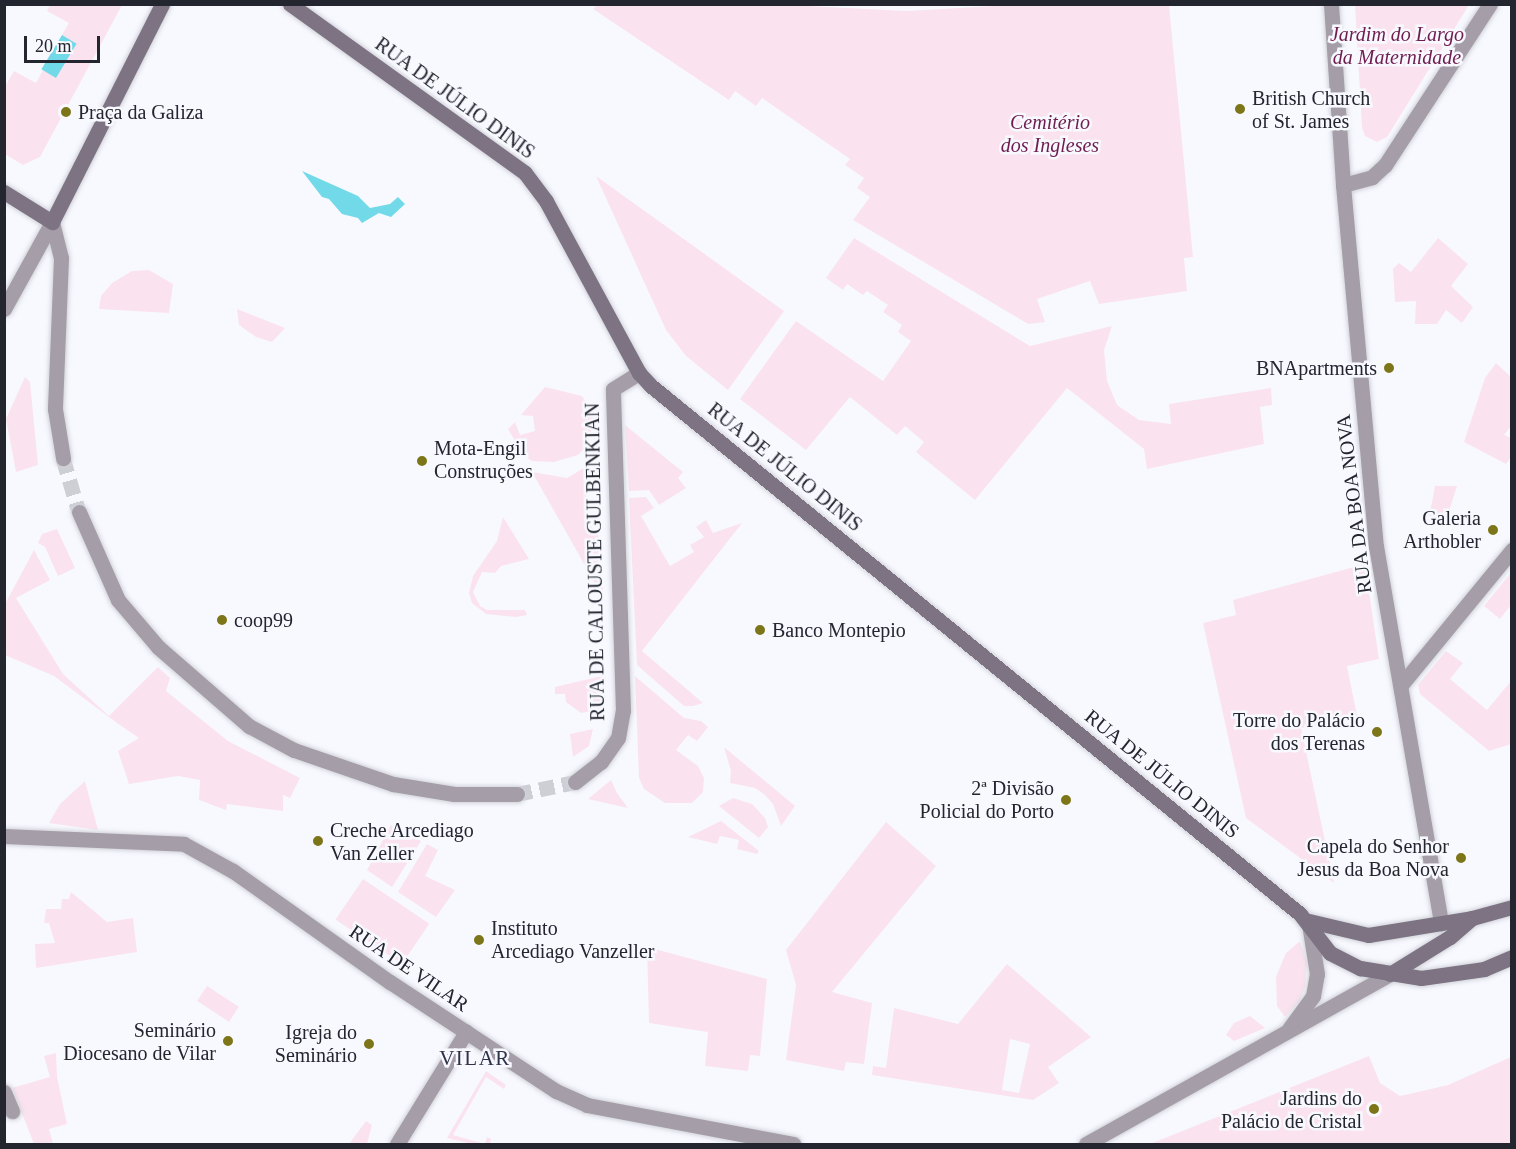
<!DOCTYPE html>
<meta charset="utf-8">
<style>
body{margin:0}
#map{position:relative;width:1516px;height:1149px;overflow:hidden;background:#f8f9ff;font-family:"Times New Roman",serif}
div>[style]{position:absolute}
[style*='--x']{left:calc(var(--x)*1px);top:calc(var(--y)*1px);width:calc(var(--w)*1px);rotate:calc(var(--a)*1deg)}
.green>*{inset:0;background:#fae3ee;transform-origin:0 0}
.water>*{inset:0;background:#72d9e9;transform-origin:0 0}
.minor-tunnel>*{height:15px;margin-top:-7.5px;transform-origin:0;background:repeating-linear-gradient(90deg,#cdcfd5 0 15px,transparent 0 23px)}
.roads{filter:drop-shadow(0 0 2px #d2d3da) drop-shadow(0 0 2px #d2d3da)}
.minor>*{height:15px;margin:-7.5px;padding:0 7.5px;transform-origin:7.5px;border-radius:7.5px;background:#a59ea9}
.secondary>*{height:15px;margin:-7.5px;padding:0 7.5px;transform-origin:7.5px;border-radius:7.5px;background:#7d7383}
.dots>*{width:16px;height:16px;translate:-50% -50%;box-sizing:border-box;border:3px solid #f8f9ff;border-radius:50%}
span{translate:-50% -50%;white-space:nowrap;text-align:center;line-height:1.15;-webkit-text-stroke:5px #f8f9ff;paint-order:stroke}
.park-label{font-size:20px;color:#6f1c4e;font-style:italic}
.street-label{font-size:20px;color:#23252f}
.poi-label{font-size:20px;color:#23252f}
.left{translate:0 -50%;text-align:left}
.right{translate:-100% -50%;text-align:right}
.neighbourhood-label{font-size:21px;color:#303348;letter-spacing:1.5px}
.frame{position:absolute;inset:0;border:6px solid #23252f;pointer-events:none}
.scale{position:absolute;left:24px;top:36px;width:76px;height:27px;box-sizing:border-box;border:3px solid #23252f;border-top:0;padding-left:8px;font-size:18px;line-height:21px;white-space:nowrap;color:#23252f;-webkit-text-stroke:4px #f8f9ff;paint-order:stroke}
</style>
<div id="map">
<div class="green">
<i style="clip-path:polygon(598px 4px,769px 4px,907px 11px,1027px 4px,1169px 5px,1193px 257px,1184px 258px,1187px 291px,1099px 304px,1090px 281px,1037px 299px,1045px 322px,1028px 324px,853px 220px,870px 197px,857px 188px,864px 178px,845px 165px,850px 159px,762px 98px,756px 106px,735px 91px,729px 100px,593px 9px)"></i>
<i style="clip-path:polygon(50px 5px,122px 5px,40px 157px,23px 165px,5px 154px,4px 88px,14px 71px,36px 83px,62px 35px,69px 23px,47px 11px)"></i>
<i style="clip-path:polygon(1355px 5px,1469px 5px,1387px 137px,1377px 142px,1365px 136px,1362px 128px)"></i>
<i style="clip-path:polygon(596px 176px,784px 311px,728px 390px,686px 356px,666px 330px)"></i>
<i style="clip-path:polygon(854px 238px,1030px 346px,1112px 326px,1104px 350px,1107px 381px,1117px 405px,1139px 420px,1171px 424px,1169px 404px,1271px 388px,1272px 405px,1260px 407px,1264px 444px,1147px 469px,1144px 449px,1067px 388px,975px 500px,916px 452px,924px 442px,905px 426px,897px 435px,850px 397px,806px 450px,740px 399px,796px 321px,883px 381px,911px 341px,898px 332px,902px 325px,883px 312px,888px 305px,867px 291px,863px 295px,847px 284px,843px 290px,826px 278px)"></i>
<i style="clip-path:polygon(1438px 238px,1468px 264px,1451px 286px,1473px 307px,1462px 323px,1446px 310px,1437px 324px,1415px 324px,1416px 301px,1395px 302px,1393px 269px,1399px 263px,1411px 272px)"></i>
<i style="clip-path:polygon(149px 270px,173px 284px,169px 313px,99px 309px,101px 296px,112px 283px,132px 271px)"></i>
<i style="clip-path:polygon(237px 309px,285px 328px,272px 342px,256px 337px,239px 325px)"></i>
<i style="clip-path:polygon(1496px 363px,1511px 377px,1511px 426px,1504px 435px,1511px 438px,1511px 457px,1506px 464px,1464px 442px,1485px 378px)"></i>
<i style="clip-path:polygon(25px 377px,30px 382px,38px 465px,16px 472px,6px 419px)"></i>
<i style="clip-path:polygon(545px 387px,582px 396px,592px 411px,594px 423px,586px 447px,578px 455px,554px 462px,532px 461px,524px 456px,508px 429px,515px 422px,520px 435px,535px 431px,533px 416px,521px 415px)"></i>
<i style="clip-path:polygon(625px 425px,683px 472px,678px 478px,686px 488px,659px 505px,649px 490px,629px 491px)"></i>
<i style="clip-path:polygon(584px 468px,589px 525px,598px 533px,604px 599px,532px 472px,567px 478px)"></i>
<i style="clip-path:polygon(1435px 486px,1457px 486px,1444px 527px,1428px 523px)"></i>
<i style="clip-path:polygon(646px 497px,654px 508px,641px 516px,670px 566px,694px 552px,690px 545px,704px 537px,696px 527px,706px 520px,713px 533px,742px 523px,642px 651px,703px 703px,693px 706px,684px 706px,637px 665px,629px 498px)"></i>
<i style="clip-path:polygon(503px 517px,529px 559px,501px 566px,495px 573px,482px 572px,473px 592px,480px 606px,487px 610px,525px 610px,527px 615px,516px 617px,486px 614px,472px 603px,469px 593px,473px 576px,497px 541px)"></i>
<i style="clip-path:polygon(57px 529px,75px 568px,58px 576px,45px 547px,38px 543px,42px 534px)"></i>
<i style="clip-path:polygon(34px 550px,50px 580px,16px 598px,63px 674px,109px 716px,158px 667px,170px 678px,166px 691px,228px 741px,300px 778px,290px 798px,283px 795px,283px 811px,227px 804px,226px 810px,199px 800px,200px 780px,178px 776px,129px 784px,118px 751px,139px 738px,117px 723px,54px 676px,5px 655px,5px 604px)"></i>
<i style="clip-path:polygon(1365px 564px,1379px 659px,1347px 666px,1357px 716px,1301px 728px,1334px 883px,1246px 818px,1203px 623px,1236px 615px,1233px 600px)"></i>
<i style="clip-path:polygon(1511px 573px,1511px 605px,1500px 619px,1484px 606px)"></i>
<i style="clip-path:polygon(1446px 651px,1463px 663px,1450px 679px,1487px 710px,1511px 681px,1511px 744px,1489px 751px,1420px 694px,1418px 685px)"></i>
<i style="clip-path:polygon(606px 675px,606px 700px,600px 709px,581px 713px,566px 702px,565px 694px,555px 694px,555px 687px)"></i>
<i style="clip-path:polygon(635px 676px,684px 718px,701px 721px,708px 727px,697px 741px,688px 735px,676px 750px,698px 766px,704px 778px,703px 792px,692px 803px,665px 803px,644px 789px,639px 778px)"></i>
<i style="clip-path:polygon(593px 729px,589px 746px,573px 757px,570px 734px)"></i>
<i style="clip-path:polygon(724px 747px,795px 806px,781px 826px,773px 804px,765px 795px,755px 788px,730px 783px,731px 771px)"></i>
<i style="clip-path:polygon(611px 780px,617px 793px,628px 808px,588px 799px)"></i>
<i style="clip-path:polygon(85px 781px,98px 830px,49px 823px,60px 804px)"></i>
<i style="clip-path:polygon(733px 798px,752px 804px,765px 818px,768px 827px,759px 838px,719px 806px)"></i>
<i style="clip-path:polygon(721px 821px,759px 851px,757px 854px,737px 849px,739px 840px,720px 836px,717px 844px,688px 837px)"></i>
<i style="clip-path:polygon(886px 822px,936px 866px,832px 992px,872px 1003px,864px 1064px,846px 1062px,844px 1071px,786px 1060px,796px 985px,786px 950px)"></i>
<i style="clip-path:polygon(391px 825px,421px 841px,392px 887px,367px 870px)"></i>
<i style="clip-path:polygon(427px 844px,438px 850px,425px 876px,455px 890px,436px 917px,398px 892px)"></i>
<i style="left:363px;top:879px;width:80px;height:49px;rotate:34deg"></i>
<i style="clip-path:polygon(71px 892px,107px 922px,133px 918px,137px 952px,36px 968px,35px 944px,55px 943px,49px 923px,44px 923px,46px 909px,61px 909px,62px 899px,69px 899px)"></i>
<i style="clip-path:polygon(1300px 941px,1307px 963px,1305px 987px,1300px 1000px,1285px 1017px,1277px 1006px,1276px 977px,1286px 953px)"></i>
<i style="clip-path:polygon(647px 947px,767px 979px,760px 1056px,750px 1055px,748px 1071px,705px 1066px,708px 1032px,649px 1023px)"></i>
<i style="clip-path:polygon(evenodd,1007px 964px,1091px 1037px,1048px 1067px,1059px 1083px,1033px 1100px,872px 1075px,873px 1066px,886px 1068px,894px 1008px,958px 1024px,1007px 964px,1010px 1039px,1030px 1044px,1019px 1093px,1002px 1090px,1010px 1039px)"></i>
<i style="left:207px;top:986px;width:38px;height:18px;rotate:33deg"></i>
<i style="clip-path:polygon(1250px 1016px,1265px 1028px,1234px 1041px,1226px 1035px,1234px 1023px)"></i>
<i style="clip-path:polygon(56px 1053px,57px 1077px,67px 1124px,49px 1129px,53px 1144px,34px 1144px,12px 1088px,50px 1077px,44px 1056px)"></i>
<i style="clip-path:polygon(1369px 1056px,1380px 1083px,1400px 1096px,1448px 1085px,1511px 1057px,1511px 1144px,1150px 1144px)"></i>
<i style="clip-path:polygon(486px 1071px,506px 1085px,504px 1089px,486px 1077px,453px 1135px,485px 1144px,487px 1137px,491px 1139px,490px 1144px,472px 1144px,447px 1138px)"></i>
<i style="clip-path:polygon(366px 1121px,372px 1125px,367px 1144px,349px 1144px)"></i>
</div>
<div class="water">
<i style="left:62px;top:35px;width:17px;height:40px;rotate:31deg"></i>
<i style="clip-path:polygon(302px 171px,358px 196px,370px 208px,390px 204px,398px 197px,405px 204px,391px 217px,379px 213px,362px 223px,358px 218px,342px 214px,329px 199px,322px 197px)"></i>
</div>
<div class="minor-tunnel">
<i style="--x:63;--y:458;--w:56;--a:73.5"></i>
<i style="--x:517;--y:794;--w:59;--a:-11.7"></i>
</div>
<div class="roads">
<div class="minor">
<i style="--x:1331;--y:4;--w:181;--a:86.2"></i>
<i style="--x:1343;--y:185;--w:363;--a:84.8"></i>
<i style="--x:1376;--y:546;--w:383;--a:80.2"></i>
<i style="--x:1343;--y:185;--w:30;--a:-15"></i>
<i style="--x:1372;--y:177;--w:18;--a:-43"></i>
<i style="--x:1385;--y:165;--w:192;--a:-56.9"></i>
<i style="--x:52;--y:222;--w:37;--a:76"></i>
<i style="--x:61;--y:258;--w:151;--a:92.3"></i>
<i style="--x:55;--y:409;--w:50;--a:80.7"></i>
<i style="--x:4;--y:309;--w:99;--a:-61.1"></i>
<i style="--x:79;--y:512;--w:96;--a:66.1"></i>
<i style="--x:118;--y:600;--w:62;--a:49.6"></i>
<i style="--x:158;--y:647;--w:121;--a:41"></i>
<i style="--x:249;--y:726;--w:51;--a:28.1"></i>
<i style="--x:294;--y:750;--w:105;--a:19"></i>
<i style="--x:393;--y:784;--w:62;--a:9.3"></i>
<i style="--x:454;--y:794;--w:63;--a:0"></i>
<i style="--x:1401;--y:685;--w:175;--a:-50.6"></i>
<i style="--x:575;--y:782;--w:33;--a:-38"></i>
<i style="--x:601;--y:762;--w:29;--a:-55"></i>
<i style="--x:618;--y:738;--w:27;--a:-80"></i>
<i style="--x:623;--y:711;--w:322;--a:-91.8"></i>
<i style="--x:613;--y:389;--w:31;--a:-32"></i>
<i style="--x:4;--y:836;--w:180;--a:2.5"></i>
<i style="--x:184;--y:844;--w:56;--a:28.9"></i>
<i style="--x:233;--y:871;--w:192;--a:35.3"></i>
<i style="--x:390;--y:982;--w:199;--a:33.3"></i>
<i style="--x:556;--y:1091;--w:34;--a:24"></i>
<i style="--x:587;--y:1105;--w:210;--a:10.7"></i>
<i style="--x:1289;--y:1029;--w:41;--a:-54"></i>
<i style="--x:1313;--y:996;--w:22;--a:-80"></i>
<i style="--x:1317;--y:974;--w:51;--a:-99.1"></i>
<i style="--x:4;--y:1092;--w:21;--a:67"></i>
<i style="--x:397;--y:1144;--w:132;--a:-58.4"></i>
<i style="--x:1086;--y:1144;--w:348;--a:-29.2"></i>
</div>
<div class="secondary">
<i style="--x:290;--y:4;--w:289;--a:35.7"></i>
<i style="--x:525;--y:173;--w:35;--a:53"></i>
<i style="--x:546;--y:201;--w:196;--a:61.6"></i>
<i style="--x:639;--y:373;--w:16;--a:47"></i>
<i style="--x:650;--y:385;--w:838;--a:39.14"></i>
<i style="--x:1300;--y:914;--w:49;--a:52.4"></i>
<i style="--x:1330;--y:953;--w:34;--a:27"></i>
<i style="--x:1360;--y:968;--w:62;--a:9.3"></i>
<i style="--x:1421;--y:978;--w:64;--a:-8.1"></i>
<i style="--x:1484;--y:969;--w:30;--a:-23"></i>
<i style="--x:4;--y:192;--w:57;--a:32"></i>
<i style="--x:52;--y:222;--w:244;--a:-63.2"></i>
<i style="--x:1309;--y:921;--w:61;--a:13.3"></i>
<i style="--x:1368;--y:935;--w:105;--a:-9.3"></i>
<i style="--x:1472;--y:918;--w:41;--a:-15.4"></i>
<i style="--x:1390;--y:974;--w:70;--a:-31.7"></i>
<i style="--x:1450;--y:937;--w:29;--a:-41"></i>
</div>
</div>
<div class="dots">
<i style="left:1240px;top:109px;background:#7d7619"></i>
<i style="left:66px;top:112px;background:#7d7619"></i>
<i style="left:1389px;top:368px;background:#7d7619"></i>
<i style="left:422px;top:461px;background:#7d7619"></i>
<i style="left:1493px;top:530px;background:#7d7619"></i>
<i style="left:222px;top:620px;background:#7d7619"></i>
<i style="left:760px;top:630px;background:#7d7619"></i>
<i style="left:1377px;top:732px;background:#7d7619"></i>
<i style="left:1066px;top:800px;background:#7d7619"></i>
<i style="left:318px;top:841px;background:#7d7619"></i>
<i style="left:1461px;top:858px;background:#7d7619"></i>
<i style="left:479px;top:940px;background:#7d7619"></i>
<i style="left:228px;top:1041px;background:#7d7619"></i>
<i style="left:369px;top:1044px;background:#7d7619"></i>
<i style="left:1374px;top:1109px;background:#7d7619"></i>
</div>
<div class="park-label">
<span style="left:1397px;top:46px">Jardim do Largo<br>da Maternidade</span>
<span style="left:1050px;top:134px">Cemitério<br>dos Ingleses</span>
</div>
<div class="street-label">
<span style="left:455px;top:98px;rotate:36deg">RUA DE JÚLIO DINIS</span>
<span style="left:785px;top:467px;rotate:39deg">RUA DE JÚLIO DINIS</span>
<span style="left:1354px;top:504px;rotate:-97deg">RUA DA BOA NOVA</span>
<span style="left:595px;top:562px;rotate:-91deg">RUA DE CALOUSTE GULBENKIAN</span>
<span style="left:1162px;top:774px;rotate:39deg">RUA DE JÚLIO DINIS</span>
<span style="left:409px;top:968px;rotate:34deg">RUA DE VILAR</span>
</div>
<div class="poi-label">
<span class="left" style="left:1252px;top:110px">British Church<br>of St. James</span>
<span class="left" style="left:78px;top:112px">Praça da Galiza</span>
<span class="right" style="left:1377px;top:368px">BNApartments</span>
<span class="left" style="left:434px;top:460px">Mota-Engil<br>Construções</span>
<span class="right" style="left:1481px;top:530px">Galeria<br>Arthobler</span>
<span class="left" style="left:234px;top:620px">coop99</span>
<span class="left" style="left:772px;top:630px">Banco Montepio</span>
<span class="right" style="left:1365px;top:732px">Torre do Palácio<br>dos Terenas</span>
<span class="right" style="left:1054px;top:800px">2ª Divisão<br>Policial do Porto</span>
<span class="left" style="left:330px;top:842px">Creche Arcediago<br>Van Zeller</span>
<span class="right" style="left:1449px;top:858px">Capela do Senhor<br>Jesus da Boa Nova</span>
<span class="left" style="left:491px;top:940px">Instituto<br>Arcediago Vanzeller</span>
<span class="right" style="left:216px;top:1042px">Seminário<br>Diocesano de Vilar</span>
<span class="right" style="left:357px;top:1044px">Igreja do<br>Seminário</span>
<span class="right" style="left:1362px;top:1110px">Jardins do<br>Palácio de Cristal</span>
</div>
<div class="neighbourhood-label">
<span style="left:475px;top:1058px">VILAR</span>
</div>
<div class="frame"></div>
<div class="scale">20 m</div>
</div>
